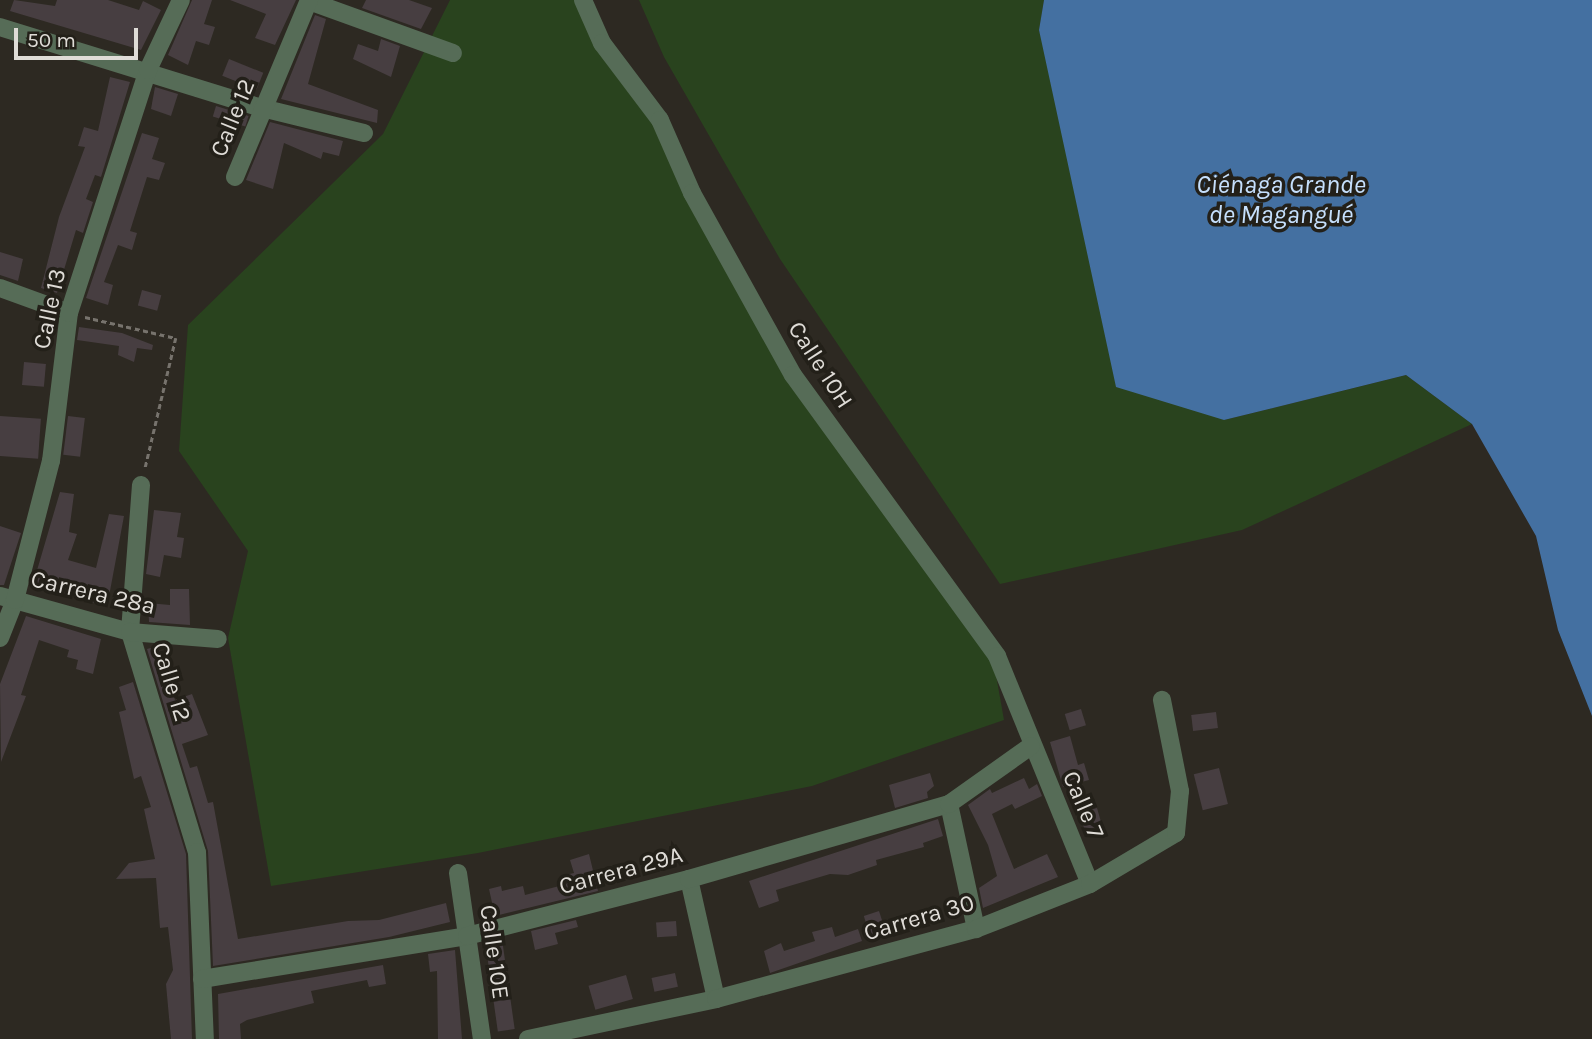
<!DOCTYPE html>
<meta charset="utf-8">
<style>
body{margin:0}
#map{position:relative;width:1592px;height:1039px;overflow:hidden;background:#2d2922;font-family:Karla,sans-serif}
div>[style]{position:absolute}
[style*='--x']{left:calc(var(--x)*1px);top:calc(var(--y)*1px);width:calc(var(--w)*1px);rotate:calc(var(--a)*1deg)}
.green>*{inset:0;background:#29431e}
.water>*{inset:0;background:#4470a1}
.building>*{inset:0;background:#473e41;transform-origin:0 0}
.path>*{height:2.5px;margin-top:-1.25px;transform-origin:0;background:repeating-linear-gradient(90deg,#77736d 0 5px,transparent 0 8.5px)}
.minor>*{height:18px;margin:-9px;padding:0 9px;transform-origin:9px;border-radius:9px;background:#566c57}
span{translate:-50% -50%;white-space:nowrap;text-align:center;line-height:1.15;-webkit-text-stroke:7px #232019;paint-order:stroke}
.street-label{font-size:24px;color:#dfdcd7}
.water-label{font-size:26px;color:#c6e0fd;font-style:italic}
.scale{position:absolute;left:14px;top:28px;width:124px;height:32px;box-sizing:border-box;border:4px solid #dfdcd7;border-top:0;padding-left:9px;font-size:21px;line-height:24px;white-space:nowrap;color:#dfdcd7;-webkit-text-stroke:5px #232019;paint-order:stroke}
</style>
<div id="map">
<div class="green">
<i style="clip-path:polygon(450px 0,579px 0,657px 123px,789px 379px,993px 658px,1004px 720px,812px 786px,478px 853px,271px 886px,228px 638px,248px 551px,179px 451px,188px 325px,383px 134px)"></i>
<i style="clip-path:polygon(639px 0,1044px 0,1039px 31px,1224px 420px,1406px 375px,1472px 424px,1242px 530px,1000px 584px,780px 259px,664px 57px)"></i>
</div>
<div class="water">
<i style="clip-path:polygon(1044px 0,1592px 0,1592px 716px,1558px 630px,1536px 536px,1472px 424px,1406px 375px,1224px 420px,1116px 387px,1039px 30px)"></i>
</div>
<div class="building">
<i style="clip-path:polygon(14px 0,55px 6px,57px 0,108px 0,139px 10px,143px 1px,161px 10px,141px 50px,10px 11px)"></i>
<i style="clip-path:polygon(192px 0,212px 0,204px 24px,215px 27px,209px 45px,196px 41px,188px 65px,168px 55px)"></i>
<i style="clip-path:polygon(230px 0,296px 0,275px 45px,255px 38px,266px 14px)"></i>
<i style="clip-path:polygon(366px 0,409px 0,432px 8px,421px 29px,362px 8px)"></i>
<i style="clip-path:polygon(315px 15px,326px 19px,308px 84px,378px 110px,377px 123px,281px 99px)"></i>
<i style="clip-path:polygon(381px 39px,400px 46px,391px 77px,353px 59px,358px 44px,378px 51px)"></i>
<i style="left:229px;top:59px;width:37px;height:18px;rotate:22deg"></i>
<i style="clip-path:polygon(110px 77px,130px 82px,101px 177px,95px 175px,86px 199px,93px 202px,83px 233px,76px 230px,57px 293px,41px 288px,59px 217px,85px 147px,78px 146px,84px 127px,98px 131px)"></i>
<i style="clip-path:polygon(155px 87px,178px 94px,171px 116px,151px 109px)"></i>
<i style="left:216px;top:106px;width:34px;height:11px;rotate:17deg"></i>
<i style="clip-path:polygon(270px 122px,343px 141px,339px 156px,323px 152px,321px 159px,284px 143px,273px 189px,246px 180px)"></i>
<i style="clip-path:polygon(142px 133px,159px 138px,152px 159px,165px 163px,159px 180px,147px 177px,130px 231px,137px 233px,132px 250px,118px 245px,104px 282px,113px 285px,108px 305px,86px 298px)"></i>
<i style="clip-path:polygon(0 252px,23px 259px,18px 281px,0 275px)"></i>
<i style="left:142px;top:290px;width:20px;height:16px;rotate:15deg"></i>
<i style="clip-path:polygon(79px 327px,122px 333px,153px 345px,152px 350px,137px 348px,134px 362px,118px 355px,119px 346px,77px 340px)"></i>
<i style="left:24px;top:362px;width:22px;height:23px;rotate:5deg"></i>
<i style="left:0;top:416px;width:41px;height:40px;rotate:4deg"></i>
<i style="left:68px;top:416px;width:17px;height:39px;rotate:7deg"></i>
<i style="clip-path:polygon(60px 492px,74px 494px,69px 532px,77px 534px,68px 560px,96px 568px,109px 514px,124px 516px,107px 607px,33px 584px)"></i>
<i style="clip-path:polygon(154px 510px,181px 513px,177px 537px,184px 538px,181px 558px,164px 555px,160px 577px,146px 574px)"></i>
<i style="clip-path:polygon(0 526px,21px 533px,4px 585px,0 585px)"></i>
<i style="clip-path:polygon(170px 589px,189px 589px,190px 625px,149px 622px,148px 603px,170px 605px)"></i>
<i style="clip-path:polygon(26px 616px,101px 639px,93px 674px,76px 669px,78px 660px,67px 657px,69px 650px,39px 640px,21px 695px,26px 696px,1px 762px,0 684px)"></i>
<i style="clip-path:polygon(158px 646px,175px 700px,192px 694px,208px 735px,182px 744px,190px 768px,197px 766px,208px 803px,213px 802px,238px 939px,348px 921px,379px 920px,446px 903px,450px 922px,389px 937px,213px 966px,208px 851px,147px 649px)"></i>
<i style="clip-path:polygon(133px 682px,186px 854px,192px 1039px,171px 1039px,166px 984px,173px 970px,168px 927px,160px 928px,156px 878px,116px 879px,129px 863px,155px 859px,144px 809px,151px 807px,141px 776px,134px 779px,119px 712px,126px 710px,119px 687px)"></i>
<i style="left:1081px;top:709px;width:17px;height:17px;rotate:73deg"></i>
<i style="left:1216px;top:712px;width:16px;height:25px;rotate:83deg"></i>
<i style="clip-path:polygon(1070px 736px,1078px 765px,1084px 763px,1089px 780px,1063px 787px,1050px 742px)"></i>
<i style="left:1219px;top:768px;width:37px;height:26px;rotate:76deg"></i>
<i style="clip-path:polygon(930px 773px,934px 786px,927px 792px,928px 798px,895px 808px,889px 785px)"></i>
<i style="clip-path:polygon(1024px 778px,1029px 789px,1037px 784px,1042px 796px,1015px 809px,1012px 804px,992px 814px,1014px 869px,1047px 854px,1058px 877px,983px 908px,979px 888px,997px 876px,988px 845px,968px 805px,990px 789px,992px 793px)"></i>
<i style="left:1097px;top:808px;width:18px;height:18px;rotate:74deg"></i>
<i style="clip-path:polygon(938px 819px,943px 836px,923px 843px,924px 847px,876px 860px,877px 865px,848px 875px,830px 874px,776px 890px,779px 901px,759px 908px,749px 881px)"></i>
<i style="clip-path:polygon(589px 854px,598px 891px,495px 916px,489px 889px,501px 886px,502px 891px,523px 886px,525px 895px,567px 884px,565px 875px,574px 873px,570px 860px)"></i>
<i style="left:879px;top:911px;width:22px;height:16px;rotate:72deg"></i>
<i style="clip-path:polygon(576px 920px,578px 927px,555px 933px,558px 944px,535px 950px,531px 931px)"></i>
<i style="left:676px;top:921px;width:15px;height:20px;rotate:86deg"></i>
<i style="clip-path:polygon(832px 927px,835px 937px,858px 929px,862px 941px,770px 973px,764px 951px,781px 943px,784px 951px,815px 941px,812px 932px)"></i>
<i style="left:502px;top:939px;width:91px;height:17px;rotate:82deg"></i>
<i style="clip-path:polygon(455px 950px,462px 1039px,438px 1039px,437px 971px,430px 972px,428px 954px)"></i>
<i style="clip-path:polygon(383px 965px,386px 984px,369px 987px,367px 980px,311px 991px,314px 1003px,247px 1020px,240px 1024px,241px 1039px,219px 1039px,218px 994px)"></i>
<i style="left:675px;top:973px;width:14px;height:24px;rotate:78deg"></i>
<i style="left:626px;top:975px;width:25px;height:39px;rotate:74deg"></i>
</div>
<div class="path">
<i style="--x:85;--y:317;--w:93;--a:13"></i>
<i style="--x:176;--y:338;--w:135;--a:103.3"></i>
</div>
<div class="minor">
<i style="--x:583;--y:0;--w:47;--a:66.2"></i>
<i style="--x:602;--y:43;--w:96;--a:53"></i>
<i style="--x:660;--y:120;--w:80;--a:66.3"></i>
<i style="--x:692;--y:193;--w:208;--a:61"></i>
<i style="--x:793;--y:375;--w:347;--a:54"></i>
<i style="--x:997;--y:656;--w:246;--a:67.8"></i>
<i style="--x:309;--y:1;--w:153;--a:19.9"></i>
<i style="--x:0;--y:27;--w:274;--a:17.2"></i>
<i style="--x:262;--y:108;--w:105;--a:13.8"></i>
<i style="--x:235;--y:177;--w:192;--a:-67.3"></i>
<i style="--x:0;--y:288;--w:73;--a:19.9"></i>
<i style="--x:141;--y:485;--w:147;--a:94.3"></i>
<i style="--x:130;--y:632;--w:230;--a:73.1"></i>
<i style="--x:197;--y:852;--w:187;--a:87.6"></i>
<i style="--x:0;--y:596;--w:135;--a:15.5"></i>
<i style="--x:130;--y:632;--w:88;--a:4.5"></i>
<i style="--x:0;--y:638;--w:41;--a:-68.5"></i>
<i style="--x:15;--y:600;--w:144;--a:-75.5"></i>
<i style="--x:51;--y:461;--w:149;--a:-83.1"></i>
<i style="--x:69;--y:313;--w:256;--a:-72"></i>
<i style="--x:148;--y:70;--w:77;--a:-64.8"></i>
<i style="--x:949;--y:804;--w:128;--a:77.8"></i>
<i style="--x:458;--y:873;--w:168;--a:81.8"></i>
<i style="--x:689;--y:879;--w:123;--a:77.3"></i>
<i style="--x:202;--y:979;--w:268;--a:-9.2"></i>
<i style="--x:467;--y:936;--w:229;--a:-14.4"></i>
<i style="--x:689;--y:879;--w:271;--a:-16.1"></i>
<i style="--x:949;--y:804;--w:100;--a:-35.3"></i>
<i style="--x:528;--y:1039;--w:192;--a:-12"></i>
<i style="--x:716;--y:999;--w:269;--a:-15.1"></i>
<i style="--x:976;--y:929;--w:123;--a:-21.5"></i>
<i style="--x:1090;--y:884;--w:100;--a:-30.7"></i>
<i style="--x:1176;--y:833;--w:42;--a:-84.6"></i>
<i style="--x:1180;--y:791;--w:93;--a:-101.2"></i>
</div>
<div class="street-label">
<span style="left:233px;top:118px;rotate:-68deg">Calle 12</span>
<span style="left:50px;top:309px;rotate:-78deg">Calle 13</span>
<span style="left:820px;top:365px;rotate:57deg">Calle 10H</span>
<span style="left:93px;top:593px;rotate:13deg">Carrera 28a</span>
<span style="left:171px;top:682px;rotate:73deg">Calle 12</span>
<span style="left:1083px;top:805px;rotate:67deg">Calle 7</span>
<span style="left:621px;top:871px;rotate:-15deg">Carrera 29A</span>
<span style="left:919px;top:918px;rotate:-16deg">Carrera 30</span>
<span style="left:494px;top:952px;rotate:82deg">Calle 10E</span>
</div>
<div class="water-label">
<span style="left:1281px;top:200px">Ciénaga Grande<br>de Magangué</span>
</div>
<div class="scale">50 m</div>
</div>
